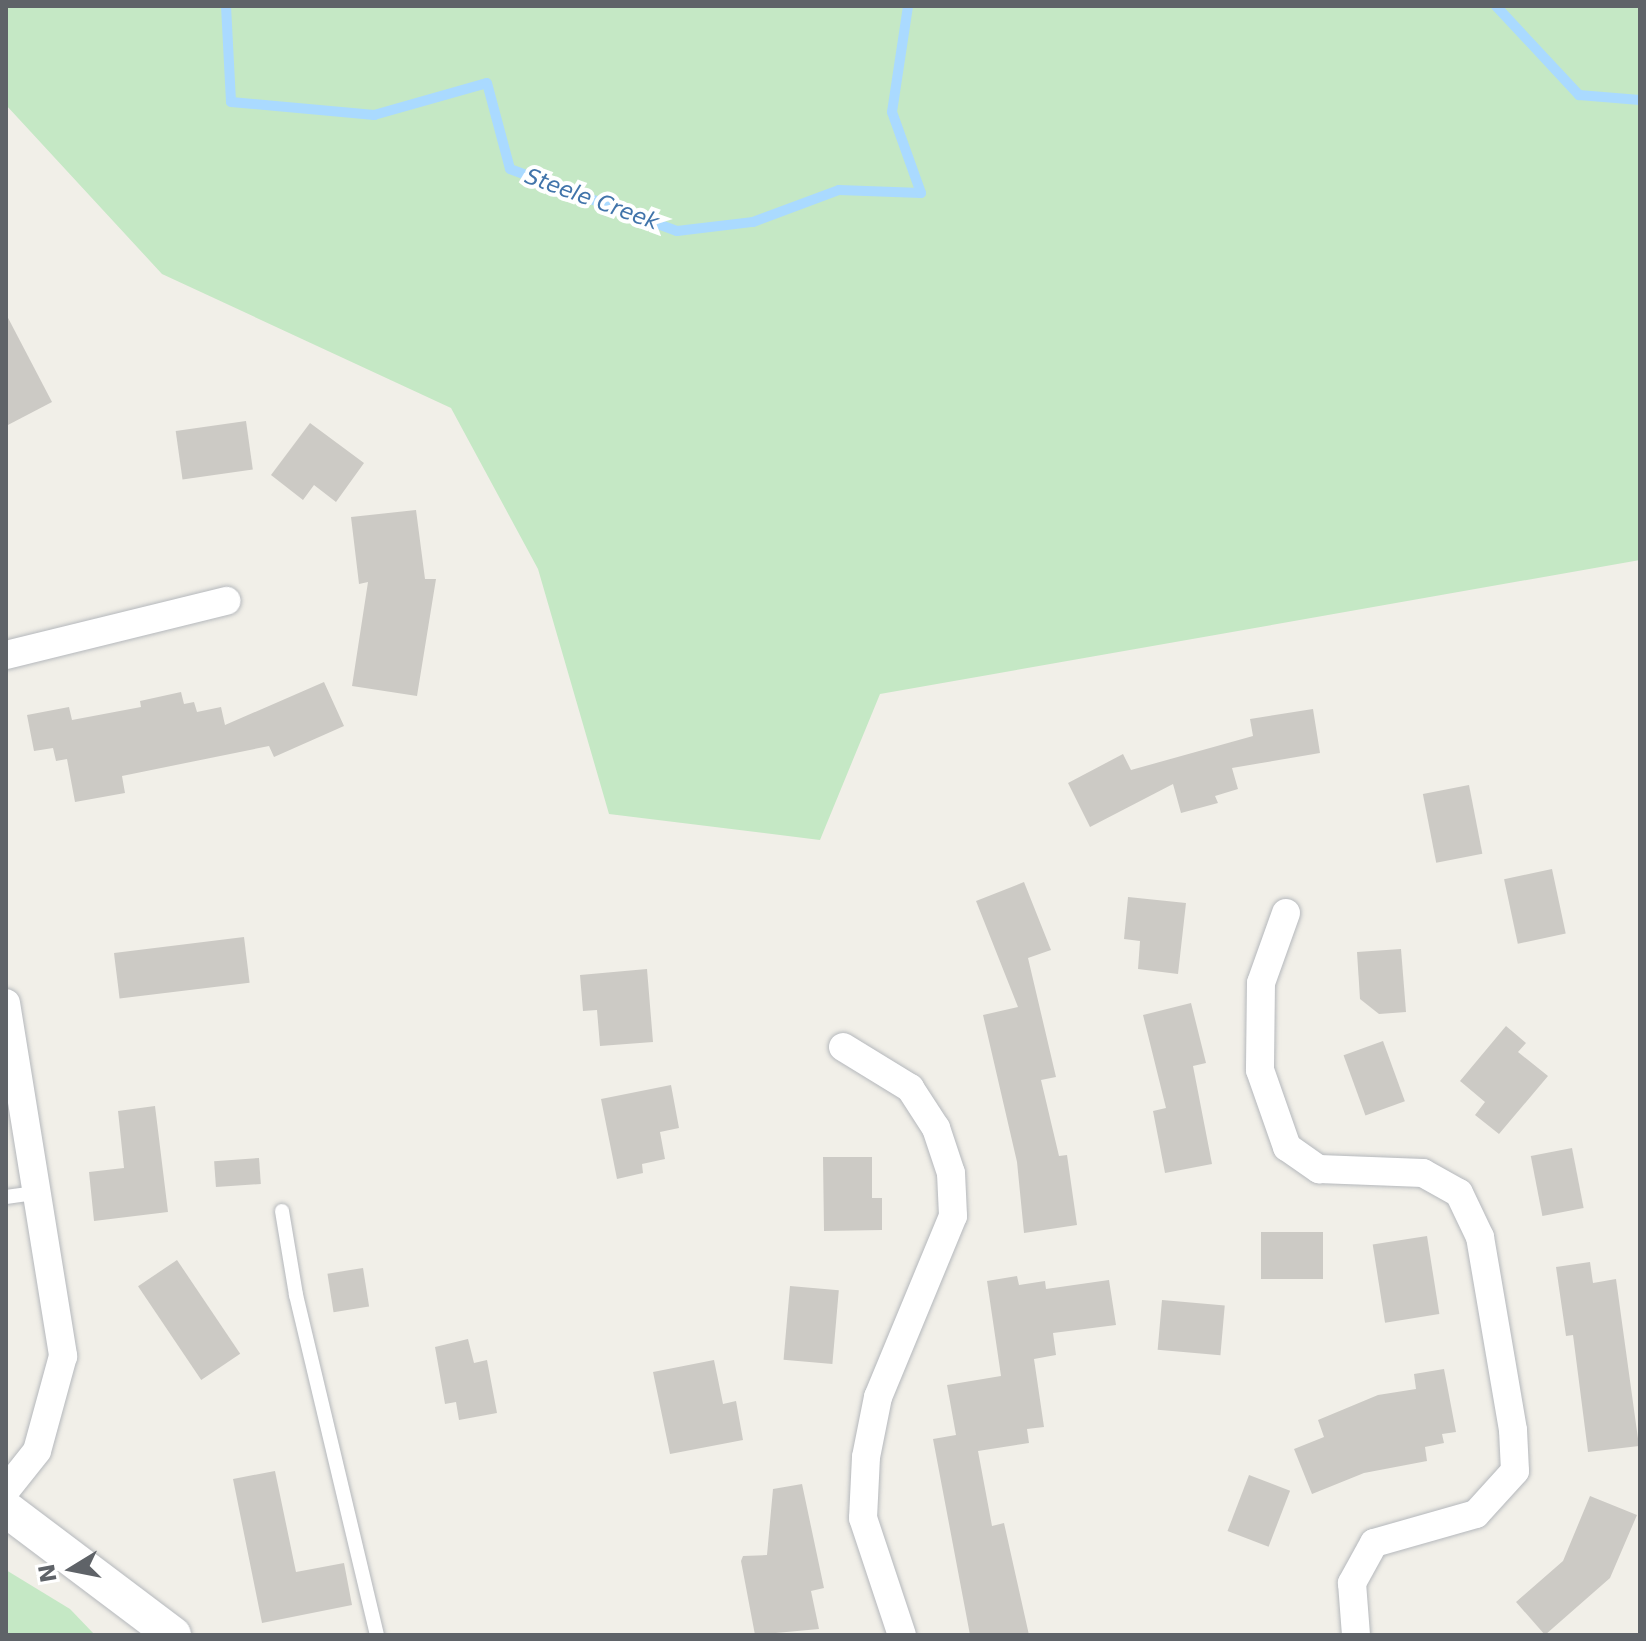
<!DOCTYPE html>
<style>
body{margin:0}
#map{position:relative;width:1646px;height:1641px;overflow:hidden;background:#f1efe8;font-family:"DejaVu Sans",sans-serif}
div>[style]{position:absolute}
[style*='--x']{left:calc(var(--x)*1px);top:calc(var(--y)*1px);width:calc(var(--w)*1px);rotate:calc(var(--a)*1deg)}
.green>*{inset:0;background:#c5e8c5}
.stream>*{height:10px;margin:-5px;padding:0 5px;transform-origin:5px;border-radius:5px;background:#aadaff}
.building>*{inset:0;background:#cccac5;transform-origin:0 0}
.roads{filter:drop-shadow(0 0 2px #b5b8bc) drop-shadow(0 0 2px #b5b8bc)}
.service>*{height:14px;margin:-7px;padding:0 7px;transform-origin:7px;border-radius:7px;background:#fff}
.minor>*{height:28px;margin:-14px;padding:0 14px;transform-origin:14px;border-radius:14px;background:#fff}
.tertiary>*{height:36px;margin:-18px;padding:0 18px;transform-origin:18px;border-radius:18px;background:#fff}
span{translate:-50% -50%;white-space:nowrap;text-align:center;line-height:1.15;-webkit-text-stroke:8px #fff;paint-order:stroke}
.water-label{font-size:22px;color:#4174aa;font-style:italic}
.frame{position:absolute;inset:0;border:8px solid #5f6368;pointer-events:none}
.north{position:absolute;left:32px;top:1529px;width:80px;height:80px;-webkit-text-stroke:6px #fff;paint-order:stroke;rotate:260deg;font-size:22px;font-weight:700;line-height:32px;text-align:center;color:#5f6368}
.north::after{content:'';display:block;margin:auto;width:28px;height:36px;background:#5f6368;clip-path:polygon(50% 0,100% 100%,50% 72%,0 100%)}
</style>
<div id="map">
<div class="green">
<i style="clip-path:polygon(6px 6px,1640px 6px,1640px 560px,880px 694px,820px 840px,609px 814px,538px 569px,451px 408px,162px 274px,6px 105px)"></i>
<i style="clip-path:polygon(6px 1570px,70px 1609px,95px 1635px,6px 1635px)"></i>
</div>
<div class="stream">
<i style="--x:226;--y:6;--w:96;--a:87"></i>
<i style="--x:231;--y:102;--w:144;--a:5.2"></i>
<i style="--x:374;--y:115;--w:117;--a:-15.8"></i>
<i style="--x:487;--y:83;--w:89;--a:75"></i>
<i style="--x:510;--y:169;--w:178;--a:20.4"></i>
<i style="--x:677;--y:231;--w:77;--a:-6.8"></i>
<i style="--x:753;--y:222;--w:92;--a:-20.4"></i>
<i style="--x:839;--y:190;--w:82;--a:2.1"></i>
<i style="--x:921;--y:193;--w:86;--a:-109.7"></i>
<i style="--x:892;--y:112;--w:107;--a:-81.4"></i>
<i style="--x:1496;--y:6;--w:122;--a:47"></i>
<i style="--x:1579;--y:95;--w:61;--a:4.7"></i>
</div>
<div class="building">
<i style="clip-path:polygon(6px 314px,52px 402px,6px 426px)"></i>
<i style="left:246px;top:421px;width:49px;height:71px;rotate:82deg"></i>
<i style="clip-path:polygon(310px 423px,364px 463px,336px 502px,314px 485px,303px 500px,271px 475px)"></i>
<i style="clip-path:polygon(416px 510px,425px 579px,436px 579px,417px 696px,352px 686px,368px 582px,359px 584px,351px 517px)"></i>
<i style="clip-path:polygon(324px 682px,344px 726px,274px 757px,269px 746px,122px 776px,125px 793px,75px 802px,67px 759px,56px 761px,53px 748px,34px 751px,27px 715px,69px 707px,72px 720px,141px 707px,140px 701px,181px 692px,184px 704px,194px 702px,197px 712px,221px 707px,225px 725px)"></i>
<i style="clip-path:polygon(1313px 709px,1320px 753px,1232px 768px,1238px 789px,1215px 796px,1218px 803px,1181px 813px,1173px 784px,1090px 827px,1068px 783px,1123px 754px,1131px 770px,1253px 736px,1250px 719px)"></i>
<i style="left:1469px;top:785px;width:70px;height:47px;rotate:79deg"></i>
<i style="left:1552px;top:869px;width:66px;height:49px;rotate:78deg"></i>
<i style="clip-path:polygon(1024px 882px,1051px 950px,1028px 958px,1056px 1077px,1041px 1080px,1059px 1156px,1067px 1155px,1077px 1225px,1024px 1233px,1017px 1162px,983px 1015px,1018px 1007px,976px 901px)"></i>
<i style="clip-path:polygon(1128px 897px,1186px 903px,1178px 974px,1138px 969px,1140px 941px,1124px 939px)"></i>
<i style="left:244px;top:937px;width:46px;height:131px;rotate:83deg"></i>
<i style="clip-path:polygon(1401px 949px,1406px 1012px,1379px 1014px,1360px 999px,1357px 952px)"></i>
<i style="clip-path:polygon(647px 969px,653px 1042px,600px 1046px,597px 1010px,583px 1011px,580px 975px)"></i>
<i style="clip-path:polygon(1191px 1003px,1206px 1063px,1193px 1066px,1212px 1164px,1165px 1173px,1153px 1111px,1166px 1108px,1143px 1015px)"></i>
<i style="clip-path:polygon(1506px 1026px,1526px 1043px,1518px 1052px,1548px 1076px,1499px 1134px,1475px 1115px,1485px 1102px,1460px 1081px)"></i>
<i style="left:1383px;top:1041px;width:64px;height:42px;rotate:70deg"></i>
<i style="clip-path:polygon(671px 1085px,679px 1128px,660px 1132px,665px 1159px,642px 1164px,643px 1173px,617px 1179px,601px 1099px)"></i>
<i style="clip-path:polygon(155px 1106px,168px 1212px,94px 1221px,89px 1172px,124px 1168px,118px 1111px)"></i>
<i style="left:1572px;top:1148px;width:61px;height:42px;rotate:79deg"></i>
<i style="clip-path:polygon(823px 1157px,872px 1157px,872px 1198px,882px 1198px,882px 1230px,824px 1231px)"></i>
<i style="left:259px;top:1158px;width:26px;height:45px;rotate:86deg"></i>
<i style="left:1261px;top:1232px;width:62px;height:47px"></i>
<i style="left:1427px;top:1236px;width:79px;height:55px;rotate:81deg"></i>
<i style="left:177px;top:1260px;width:113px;height:47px;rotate:56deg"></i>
<i style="clip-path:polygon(1590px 1262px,1593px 1283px,1616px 1279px,1639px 1446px,1588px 1452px,1573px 1335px,1566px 1336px,1556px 1267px)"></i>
<i style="left:363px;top:1268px;width:39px;height:36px;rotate:81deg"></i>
<i style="clip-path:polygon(1017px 1276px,1019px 1285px,1045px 1281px,1046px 1289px,1109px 1280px,1116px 1325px,1053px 1333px,1056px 1355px,1034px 1359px,1044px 1427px,1027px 1429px,1029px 1443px,978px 1451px,992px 1526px,1004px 1523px,1029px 1635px,970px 1635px,933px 1439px,956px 1435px,947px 1385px,1001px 1376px,987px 1281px)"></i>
<i style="left:790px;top:1286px;width:49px;height:74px;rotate:5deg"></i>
<i style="left:1162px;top:1300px;width:63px;height:50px;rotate:5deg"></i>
<i style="clip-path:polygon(468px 1339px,474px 1363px,487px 1360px,497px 1413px,459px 1420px,456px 1402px,445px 1404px,435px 1347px)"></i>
<i style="clip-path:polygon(714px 1360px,723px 1404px,736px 1401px,743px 1440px,670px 1454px,653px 1372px)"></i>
<i style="clip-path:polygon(1444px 1369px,1456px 1432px,1442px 1434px,1444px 1443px,1425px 1447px,1427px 1461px,1364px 1473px,1312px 1494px,1294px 1449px,1324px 1437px,1318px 1420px,1378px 1395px,1416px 1389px,1414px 1374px)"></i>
<i style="clip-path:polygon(275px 1471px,296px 1572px,344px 1563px,352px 1605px,262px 1623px,233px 1479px)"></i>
<i style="left:1249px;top:1475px;width:44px;height:60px;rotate:21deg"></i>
<i style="clip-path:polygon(802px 1484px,824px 1588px,811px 1591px,819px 1629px,755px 1635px,741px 1561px,743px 1556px,767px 1555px,773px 1489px)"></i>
<i style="clip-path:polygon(1590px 1496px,1637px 1515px,1610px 1578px,1545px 1635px,1516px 1602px,1563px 1561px)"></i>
</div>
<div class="roads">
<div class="service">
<i style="--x:6;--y:1197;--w:30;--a:-8"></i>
<i style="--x:282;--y:1211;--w:85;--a:80.5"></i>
<i style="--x:296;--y:1295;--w:350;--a:76.6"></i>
</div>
<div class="minor">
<i style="--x:6;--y:655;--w:227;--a:-13.8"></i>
<i style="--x:1286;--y:913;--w:74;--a:109.7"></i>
<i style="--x:1261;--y:983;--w:87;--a:90.7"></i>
<i style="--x:1260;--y:1070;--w:82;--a:70.7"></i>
<i style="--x:1287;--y:1147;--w:39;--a:35"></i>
<i style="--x:1319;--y:1169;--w:104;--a:2.2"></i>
<i style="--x:1423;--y:1173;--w:41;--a:29.1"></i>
<i style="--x:1459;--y:1193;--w:49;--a:64.5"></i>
<i style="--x:1480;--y:1237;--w:196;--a:80.3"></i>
<i style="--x:1513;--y:1430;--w:41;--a:87.2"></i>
<i style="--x:1515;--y:1471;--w:58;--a:132.2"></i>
<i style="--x:1476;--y:1514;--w:106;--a:164.1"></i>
<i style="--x:1374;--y:1543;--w:46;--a:118.8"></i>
<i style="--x:1352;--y:1583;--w:52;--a:85.6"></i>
<i style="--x:6;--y:1003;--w:358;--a:80.8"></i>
<i style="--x:63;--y:1356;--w:98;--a:105.3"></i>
<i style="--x:37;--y:1451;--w:50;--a:128.5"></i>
<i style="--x:843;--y:1047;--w:79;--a:31.5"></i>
<i style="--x:910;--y:1088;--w:48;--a:57"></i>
<i style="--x:936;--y:1128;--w:47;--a:71.6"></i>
<i style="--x:951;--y:1173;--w:43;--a:87.3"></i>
<i style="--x:953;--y:1216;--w:196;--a:112.5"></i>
<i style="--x:878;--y:1397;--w:61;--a:101.3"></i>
<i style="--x:866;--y:1457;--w:61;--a:92.8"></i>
<i style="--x:863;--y:1518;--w:123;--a:71.6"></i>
</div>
<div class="tertiary">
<i style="--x:6;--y:1509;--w:209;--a:37"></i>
</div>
</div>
<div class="water-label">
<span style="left:592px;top:199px;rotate:20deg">Steele Creek</span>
</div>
<div class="frame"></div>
<div class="north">N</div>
</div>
